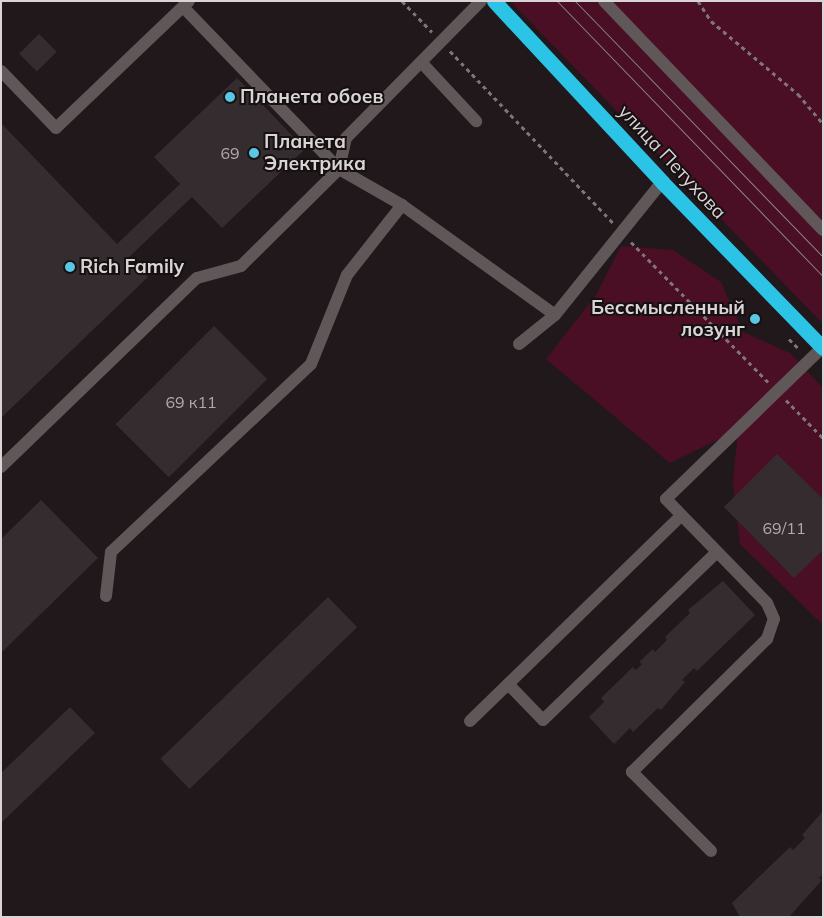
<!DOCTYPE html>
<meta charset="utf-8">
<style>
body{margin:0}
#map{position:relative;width:824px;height:918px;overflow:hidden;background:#20181a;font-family:Mulish,sans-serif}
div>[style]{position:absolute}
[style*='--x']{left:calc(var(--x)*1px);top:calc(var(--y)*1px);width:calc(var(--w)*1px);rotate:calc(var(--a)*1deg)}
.green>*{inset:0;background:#4a0f25}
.building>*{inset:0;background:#342c2e;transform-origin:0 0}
.path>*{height:3px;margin-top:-1.5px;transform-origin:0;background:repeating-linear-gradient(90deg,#7d7678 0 4px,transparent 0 8px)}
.minor>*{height:12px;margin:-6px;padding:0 6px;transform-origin:6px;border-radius:6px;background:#605759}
.highway>*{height:15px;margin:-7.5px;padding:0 7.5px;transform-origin:7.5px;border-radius:7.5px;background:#2bc3e6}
.tram>*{height:1px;margin:-0.5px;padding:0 0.5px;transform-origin:0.5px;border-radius:0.5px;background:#8b8586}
.dots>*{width:14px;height:14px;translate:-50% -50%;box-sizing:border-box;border:2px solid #161011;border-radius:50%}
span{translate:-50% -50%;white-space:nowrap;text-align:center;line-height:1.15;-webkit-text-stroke:4px #161011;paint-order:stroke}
.number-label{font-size:16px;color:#b0aaab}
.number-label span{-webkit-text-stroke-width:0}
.poi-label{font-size:19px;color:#d9d4d5;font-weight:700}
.left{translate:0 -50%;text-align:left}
.right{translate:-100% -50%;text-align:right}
.street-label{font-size:19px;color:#d9d4d5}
.frame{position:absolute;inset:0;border:2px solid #d9d4d5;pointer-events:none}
</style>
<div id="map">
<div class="green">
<i style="clip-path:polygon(510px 1px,823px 1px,823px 324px)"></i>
<i style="clip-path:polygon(621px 246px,673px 250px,721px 282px,743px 332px,790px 353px,823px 388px,823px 625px,740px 544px,733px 482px,738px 430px,670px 463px,546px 359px,596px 295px)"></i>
</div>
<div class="building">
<i style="left:39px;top:34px;width:25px;height:28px;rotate:45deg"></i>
<i style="clip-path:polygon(237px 78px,305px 149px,222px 228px,192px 197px,129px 257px,148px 277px,1px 418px,1px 123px,117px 244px,180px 184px,154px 157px)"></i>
<i style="left:214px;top:326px;width:75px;height:139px;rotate:45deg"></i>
<i style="clip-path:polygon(777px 454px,823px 499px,823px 550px,794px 578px,724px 507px)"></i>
<i style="clip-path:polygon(41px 500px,98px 558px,1px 653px,1px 539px)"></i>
<i style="clip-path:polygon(723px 581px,755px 615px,697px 671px,694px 668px,682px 680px,685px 682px,661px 710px,658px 708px,633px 732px,630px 728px,614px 744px,589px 717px,604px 702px,601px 698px,633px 667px,636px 670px,642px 664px,639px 662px,653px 649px,655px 652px,667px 640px,665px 637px,690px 613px,688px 610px)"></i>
<i style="left:328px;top:597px;width:42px;height:233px;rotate:46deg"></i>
<i style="clip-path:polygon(70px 707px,95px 733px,1px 823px,1px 773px)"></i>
<i style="clip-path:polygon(823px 811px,823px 874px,819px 878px,822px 880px,789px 917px,740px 917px,732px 903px,790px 847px,793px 850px,805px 838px,802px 835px)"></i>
</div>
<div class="path">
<i style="--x:402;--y:1;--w:43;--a:45.9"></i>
<i style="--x:698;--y:1;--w:24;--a:57"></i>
<i style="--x:711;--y:21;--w:114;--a:40"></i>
<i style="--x:798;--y:94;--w:39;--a:50"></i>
<i style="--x:450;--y:51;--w:237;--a:46.5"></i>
<i style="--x:631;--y:242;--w:196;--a:45.6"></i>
<i style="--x:789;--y:339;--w:16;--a:45"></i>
<i style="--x:786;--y:400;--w:53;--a:45.8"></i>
</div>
<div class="minor">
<i style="--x:481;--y:1;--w:192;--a:134.6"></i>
<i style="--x:346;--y:138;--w:32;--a:103"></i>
<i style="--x:339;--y:169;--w:73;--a:29.7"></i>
<i style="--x:402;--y:205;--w:188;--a:35.7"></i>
<i style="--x:604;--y:1;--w:317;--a:46.3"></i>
<i style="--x:421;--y:62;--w:81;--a:47"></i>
<i style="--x:1;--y:71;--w:79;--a:46"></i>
<i style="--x:56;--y:128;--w:184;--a:-43.7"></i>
<i style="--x:519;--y:344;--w:46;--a:-38.9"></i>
<i style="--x:555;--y:315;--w:171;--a:-51.2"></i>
<i style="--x:1;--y:467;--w:272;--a:-44"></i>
<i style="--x:197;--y:278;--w:46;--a:-15.3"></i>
<i style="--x:241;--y:266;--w:138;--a:-44.7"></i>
<i style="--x:339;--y:169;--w:225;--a:-133.9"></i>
<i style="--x:106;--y:596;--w:44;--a:-83.5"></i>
<i style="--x:111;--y:552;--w:274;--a:-43.2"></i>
<i style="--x:311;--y:364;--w:96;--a:-68"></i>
<i style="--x:347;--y:275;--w:89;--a:-51.8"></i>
<i style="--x:508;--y:684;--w:50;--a:45.8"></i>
<i style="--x:543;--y:720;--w:242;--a:-44"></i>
<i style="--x:470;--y:721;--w:294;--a:-44.2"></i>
<i style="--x:711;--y:851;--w:112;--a:-135"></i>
<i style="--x:632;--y:772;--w:190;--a:-44.6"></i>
<i style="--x:767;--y:639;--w:21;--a:-71"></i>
<i style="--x:774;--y:619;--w:17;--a:-114"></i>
<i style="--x:767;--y:603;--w:145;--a:-134.2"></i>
<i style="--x:666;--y:499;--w:219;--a:-44.1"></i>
</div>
<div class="highway">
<i style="--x:494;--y:1;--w:247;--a:47.1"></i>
<i style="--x:662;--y:182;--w:231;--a:45.9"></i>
</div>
<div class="tram">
<i style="--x:557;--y:1;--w:383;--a:46"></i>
<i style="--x:575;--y:1;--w:356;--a:45.9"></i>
</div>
<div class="dots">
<i style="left:230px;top:97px;background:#5ac8e5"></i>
<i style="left:254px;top:153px;background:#5ac8e5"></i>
<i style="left:70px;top:267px;background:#5ac8e5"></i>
<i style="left:755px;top:319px;background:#5ac8e5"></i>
</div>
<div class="number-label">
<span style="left:230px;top:153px">69</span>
<span style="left:191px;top:402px">69 к11</span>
<span style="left:784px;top:528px">69/11</span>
</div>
<div class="poi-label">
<span class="left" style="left:240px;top:97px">Планета обоев</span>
<span class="left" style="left:264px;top:153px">Планета<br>Электрика</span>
<span class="left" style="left:80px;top:267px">Rich Family</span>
<span class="right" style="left:745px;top:319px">Бессмысленный<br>лозунг</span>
</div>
<div class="street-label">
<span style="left:672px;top:162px;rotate:47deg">улица Петухова</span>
</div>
<div class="frame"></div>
</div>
